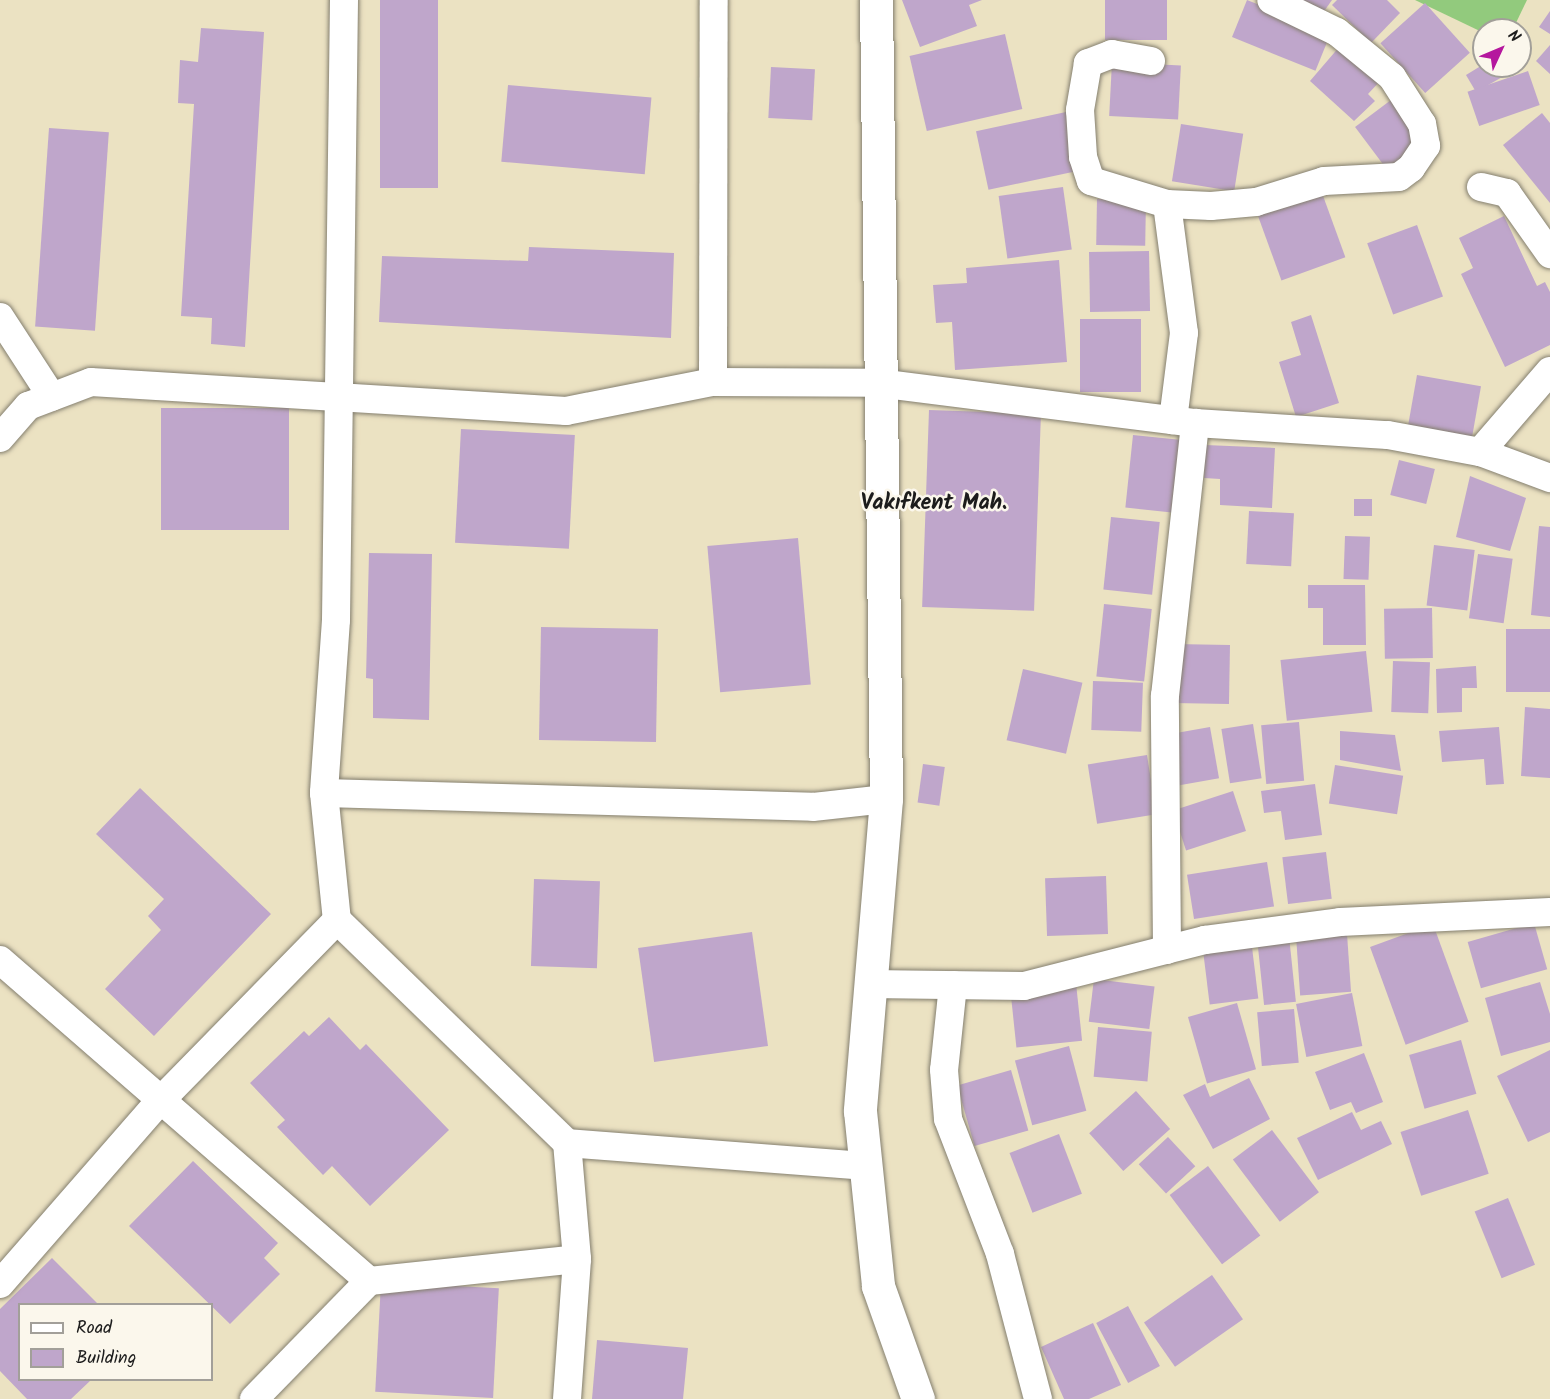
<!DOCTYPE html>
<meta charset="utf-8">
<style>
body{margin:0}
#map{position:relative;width:1550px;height:1399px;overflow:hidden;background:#ebe2c2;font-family:Kalam,sans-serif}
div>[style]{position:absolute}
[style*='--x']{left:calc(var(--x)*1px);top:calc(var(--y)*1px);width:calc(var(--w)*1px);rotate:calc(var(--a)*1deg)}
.green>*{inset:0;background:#92ca7d}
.building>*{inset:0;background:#bfa6cb;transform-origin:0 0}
.roads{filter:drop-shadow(0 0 2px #847f6f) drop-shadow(0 0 2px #847f6f)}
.street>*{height:28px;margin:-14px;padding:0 14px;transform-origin:14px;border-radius:14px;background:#fff}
.secondary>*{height:33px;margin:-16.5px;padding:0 16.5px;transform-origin:16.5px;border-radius:16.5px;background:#fff}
span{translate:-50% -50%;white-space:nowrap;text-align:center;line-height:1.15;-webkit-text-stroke:5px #fbf7ec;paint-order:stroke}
.district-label{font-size:22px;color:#1c1c1c;font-weight:700}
.legend{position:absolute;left:18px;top:1303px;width:195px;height:78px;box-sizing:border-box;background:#fbf7ec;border:2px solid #a29f99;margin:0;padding:8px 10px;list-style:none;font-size:18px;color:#1c1c1c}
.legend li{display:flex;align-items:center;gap:12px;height:30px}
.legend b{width:30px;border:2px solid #a29f99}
.north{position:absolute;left:1472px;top:18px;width:60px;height:60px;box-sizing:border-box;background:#fbf7ec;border:2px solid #a29f99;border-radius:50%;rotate:46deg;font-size:16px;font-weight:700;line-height:24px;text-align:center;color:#1c1c1c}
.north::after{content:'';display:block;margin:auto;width:21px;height:27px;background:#b5179e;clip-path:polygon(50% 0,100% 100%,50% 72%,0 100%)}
</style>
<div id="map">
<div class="green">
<i style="clip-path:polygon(1415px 0,1527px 0,1514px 27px,1484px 33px)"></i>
</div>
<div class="building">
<i style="left:380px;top:0;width:58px;height:188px"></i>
<i style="clip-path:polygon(902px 0,982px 0,969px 5px,977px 26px,920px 47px)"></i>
<i style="left:1105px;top:0;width:62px;height:40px"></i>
<i style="left:1247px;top:0;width:90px;height:40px;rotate:22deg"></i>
<i style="clip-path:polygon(1293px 0,1332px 0,1320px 17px)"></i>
<i style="clip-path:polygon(1337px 0,1387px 0,1400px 13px,1371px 43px,1332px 5px)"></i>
<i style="left:1425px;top:3px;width:67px;height:60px;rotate:48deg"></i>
<i style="clip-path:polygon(1550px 11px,1550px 34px,1539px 27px)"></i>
<i style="clip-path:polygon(201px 28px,264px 32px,245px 347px,211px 344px,212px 318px,181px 316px,194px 104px,178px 103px,180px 60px,198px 62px)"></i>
<i style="left:1005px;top:34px;width:77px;height:98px;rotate:77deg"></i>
<i style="clip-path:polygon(1484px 42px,1484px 64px,1474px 47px)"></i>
<i style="clip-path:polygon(1550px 45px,1550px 74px,1536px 61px)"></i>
<i style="clip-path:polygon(1340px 46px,1382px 79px,1368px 94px,1375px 101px,1354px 121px,1310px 81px)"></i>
<i style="left:1112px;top:62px;width:69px;height:54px;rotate:3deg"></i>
<i style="clip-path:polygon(1484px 64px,1516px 66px,1518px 68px,1476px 92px,1466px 75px)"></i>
<i style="left:771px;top:67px;width:44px;height:51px;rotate:3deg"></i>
<i style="left:1528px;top:71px;width:36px;height:64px;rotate:71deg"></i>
<i style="left:508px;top:85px;width:144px;height:77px;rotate:5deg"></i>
<i style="left:1391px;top:100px;width:53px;height:45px;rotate:53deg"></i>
<i style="left:1066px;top:112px;width:60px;height:92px;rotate:78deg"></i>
<i style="clip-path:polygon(1542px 113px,1550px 123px,1550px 203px,1503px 145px)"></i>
<i style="left:1181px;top:124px;width:63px;height:58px;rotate:9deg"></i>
<i style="left:49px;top:128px;width:60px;height:199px;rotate:4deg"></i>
<i style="left:1318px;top:182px;width:80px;height:68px;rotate:70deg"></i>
<i style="left:1063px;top:187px;width:63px;height:65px;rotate:82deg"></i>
<i style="left:1097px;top:199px;width:49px;height:46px;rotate:1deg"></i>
<i style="clip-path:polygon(1504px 216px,1537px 286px,1545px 282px,1550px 292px,1550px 345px,1505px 367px,1461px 274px,1473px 268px,1459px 238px)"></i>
<i style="left:1417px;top:225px;width:76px;height:53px;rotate:70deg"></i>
<i style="clip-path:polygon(529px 247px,674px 253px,671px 338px,379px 322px,382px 256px,528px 261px)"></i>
<i style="left:1149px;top:251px;width:60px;height:60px;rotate:89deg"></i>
<i style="clip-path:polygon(1059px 260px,1067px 362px,955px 370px,952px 322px,936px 323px,933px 285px,967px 283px,966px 268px)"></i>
<i style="clip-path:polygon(1311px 315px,1339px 403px,1296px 417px,1279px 362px,1301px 355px,1291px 322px)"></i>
<i style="left:1080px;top:319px;width:61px;height:73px"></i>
<i style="left:1417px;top:375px;width:65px;height:53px;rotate:10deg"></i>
<i style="left:161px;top:408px;width:128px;height:122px"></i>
<i style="left:929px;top:410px;width:112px;height:197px;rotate:2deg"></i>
<i style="left:461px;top:429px;width:114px;height:114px;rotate:3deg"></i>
<i style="left:1133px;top:435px;width:49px;height:73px;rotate:6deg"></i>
<i style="clip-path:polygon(1205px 445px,1275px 448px,1272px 508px,1220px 505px,1220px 479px,1204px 478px)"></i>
<i style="left:1399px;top:460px;width:37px;height:36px;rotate:14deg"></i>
<i style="clip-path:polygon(1470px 476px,1526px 498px,1510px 551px,1456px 537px)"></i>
<i style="left:1354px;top:499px;width:18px;height:17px"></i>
<i style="left:1249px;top:511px;width:45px;height:53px;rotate:3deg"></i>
<i style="left:1111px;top:517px;width:49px;height:73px;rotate:6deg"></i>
<i style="clip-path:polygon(1539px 526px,1550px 527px,1550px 617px,1531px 615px)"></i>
<i style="left:1345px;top:536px;width:25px;height:43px;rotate:2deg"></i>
<i style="left:798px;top:538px;width:147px;height:91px;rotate:85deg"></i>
<i style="left:1434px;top:545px;width:41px;height:61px;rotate:7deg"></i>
<i style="clip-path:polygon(369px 553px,432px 554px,429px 720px,373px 718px,373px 679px,366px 678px)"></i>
<i style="left:1478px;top:554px;width:35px;height:65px;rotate:8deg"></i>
<i style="clip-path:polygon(1308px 585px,1365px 585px,1366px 645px,1323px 645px,1323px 608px,1308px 608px)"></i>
<i style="left:1104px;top:604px;width:48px;height:73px;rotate:6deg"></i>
<i style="left:1432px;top:608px;width:50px;height:48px;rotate:89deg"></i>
<i style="left:541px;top:627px;width:117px;height:113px;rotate:1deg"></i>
<i style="left:1550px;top:629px;width:63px;height:44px;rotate:90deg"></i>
<i style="left:1174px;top:644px;width:56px;height:59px;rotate:1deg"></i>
<i style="left:1366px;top:651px;width:61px;height:86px;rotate:84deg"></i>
<i style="left:1393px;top:661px;width:37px;height:51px;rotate:2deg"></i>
<i style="clip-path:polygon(1476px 666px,1477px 688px,1462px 688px,1462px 712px,1437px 713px,1436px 669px)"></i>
<i style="left:1023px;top:669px;width:61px;height:73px;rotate:13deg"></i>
<i style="left:1093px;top:681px;width:50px;height:49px;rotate:2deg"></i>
<i style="clip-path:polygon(1525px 707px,1550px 709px,1550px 778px,1521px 776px)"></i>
<i style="left:1299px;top:722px;width:59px;height:38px;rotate:85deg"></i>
<i style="left:1253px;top:724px;width:55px;height:32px;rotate:81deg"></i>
<i style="left:1210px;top:727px;width:52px;height:43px;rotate:80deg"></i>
<i style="clip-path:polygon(1499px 727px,1504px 784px,1486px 785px,1484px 759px,1442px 762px,1439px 731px)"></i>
<i style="clip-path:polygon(1340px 731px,1395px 735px,1401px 771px,1340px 760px)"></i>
<i style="left:1147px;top:755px;width:60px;height:60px;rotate:81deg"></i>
<i style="left:923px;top:764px;width:22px;height:39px;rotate:8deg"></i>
<i style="left:1335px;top:765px;width:69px;height:39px;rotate:9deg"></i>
<i style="clip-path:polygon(1315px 784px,1322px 835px,1285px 840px,1281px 811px,1264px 813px,1261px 791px)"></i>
<i style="clip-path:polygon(140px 788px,271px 914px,154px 1036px,105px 989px,161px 930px,148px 916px,164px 899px,96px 834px)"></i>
<i style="left:1233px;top:791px;width:42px;height:63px;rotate:72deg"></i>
<i style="left:1326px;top:852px;width:47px;height:44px;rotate:83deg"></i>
<i style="left:1267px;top:862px;width:45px;height:81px;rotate:81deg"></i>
<i style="left:1106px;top:876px;width:58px;height:61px;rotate:88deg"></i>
<i style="left:534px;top:879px;width:66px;height:87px;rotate:2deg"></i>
<i style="left:1534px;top:923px;width:48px;height:69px;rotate:74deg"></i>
<i style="left:1433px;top:924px;width:104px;height:67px;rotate:70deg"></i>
<i style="left:752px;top:932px;width:115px;height:115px;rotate:82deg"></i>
<i style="left:1347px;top:934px;width:58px;height:51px;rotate:86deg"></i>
<i style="left:1289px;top:936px;width:66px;height:32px;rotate:84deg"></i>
<i style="left:1251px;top:939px;width:60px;height:49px;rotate:83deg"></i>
<i style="left:1094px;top:979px;width:61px;height:43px;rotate:7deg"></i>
<i style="clip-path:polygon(1540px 982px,1550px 1014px,1550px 1042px,1501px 1056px,1485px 998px)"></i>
<i style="left:1076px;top:983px;width:58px;height:66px;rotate:84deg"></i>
<i style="left:1352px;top:993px;width:54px;height:57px;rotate:79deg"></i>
<i style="left:1237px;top:1003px;width:69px;height:51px;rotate:74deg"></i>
<i style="left:1294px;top:1009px;width:54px;height:37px;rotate:85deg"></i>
<i style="clip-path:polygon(329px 1017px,360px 1050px,366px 1044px,449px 1130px,370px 1206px,332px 1166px,323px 1175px,277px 1127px,285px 1120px,250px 1083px,304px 1031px,309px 1036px)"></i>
<i style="left:1098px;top:1027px;width:54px;height:50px;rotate:5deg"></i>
<i style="left:1461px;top:1040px;width:56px;height:54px;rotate:74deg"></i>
<i style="left:1069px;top:1046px;width:67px;height:56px;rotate:75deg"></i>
<i style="clip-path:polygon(1550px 1050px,1550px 1132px,1528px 1142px,1497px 1076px)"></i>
<i style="clip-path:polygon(1364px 1053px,1383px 1102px,1356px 1113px,1351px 1102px,1330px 1110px,1315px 1072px)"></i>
<i style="left:1011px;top:1070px;width:63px;height:56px;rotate:74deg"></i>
<i style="clip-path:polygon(1249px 1078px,1270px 1119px,1213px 1149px,1183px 1095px,1205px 1084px,1210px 1097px)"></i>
<i style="left:1136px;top:1091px;width:51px;height:63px;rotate:48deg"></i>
<i style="left:1468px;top:1110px;width:67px;height:71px;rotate:72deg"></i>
<i style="clip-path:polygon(1352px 1112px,1361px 1130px,1381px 1121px,1392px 1144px,1318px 1180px,1297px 1138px)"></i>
<i style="left:1272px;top:1130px;width:78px;height:49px;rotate:53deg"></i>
<i style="left:1059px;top:1134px;width:64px;height:53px;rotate:69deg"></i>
<i style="left:1168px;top:1137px;width:40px;height:40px;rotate:47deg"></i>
<i style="clip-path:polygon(193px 1161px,278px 1243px,264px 1258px,280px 1274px,230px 1324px,129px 1226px)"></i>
<i style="left:1208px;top:1166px;width:87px;height:48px;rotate:53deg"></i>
<i style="left:1508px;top:1198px;width:72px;height:36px;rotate:68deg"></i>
<i style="clip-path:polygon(52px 1258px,98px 1304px,20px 1304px,20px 1380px,91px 1380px,71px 1399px,27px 1399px,0 1371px,0 1309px)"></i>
<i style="left:1212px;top:1275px;width:54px;height:83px;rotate:55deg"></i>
<i style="left:381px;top:1282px;width:118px;height:110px;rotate:3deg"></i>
<i style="left:1128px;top:1306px;width:68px;height:36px;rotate:62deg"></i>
<i style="clip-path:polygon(1093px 1323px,1121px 1385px,1089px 1399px,1064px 1399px,1041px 1347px)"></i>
<i style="clip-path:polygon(597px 1340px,688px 1348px,683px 1399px,592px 1399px)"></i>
</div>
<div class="roads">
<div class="street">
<i style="--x:344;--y:0;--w:620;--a:90.74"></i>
<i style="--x:336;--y:620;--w:173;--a:94"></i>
<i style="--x:324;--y:793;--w:128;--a:84.2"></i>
<i style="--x:337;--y:920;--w:320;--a:44.1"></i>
<i style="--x:567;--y:1143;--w:300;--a:4.4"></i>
<i style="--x:1151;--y:61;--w:40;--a:-170"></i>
<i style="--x:1112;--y:54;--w:26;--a:159"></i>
<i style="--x:1088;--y:63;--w:48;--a:99.7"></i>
<i style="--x:1080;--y:110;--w:47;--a:86.3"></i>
<i style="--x:1083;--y:157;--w:25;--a:72"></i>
<i style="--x:1091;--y:181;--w:79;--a:16.8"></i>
<i style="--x:1167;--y:204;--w:44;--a:2.6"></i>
<i style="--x:1211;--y:206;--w:45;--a:-5.1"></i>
<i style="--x:1256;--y:202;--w:71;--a:-17.2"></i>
<i style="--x:1324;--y:181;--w:75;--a:-3.1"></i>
<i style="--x:1399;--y:177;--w:15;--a:-37"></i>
<i style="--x:1411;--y:168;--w:27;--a:-56"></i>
<i style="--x:1426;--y:146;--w:22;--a:-100"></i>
<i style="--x:1422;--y:124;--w:56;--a:-122.6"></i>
<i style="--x:1392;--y:77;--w:71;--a:-140.7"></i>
<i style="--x:1337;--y:32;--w:73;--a:-154.1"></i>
<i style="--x:1481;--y:187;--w:27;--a:13"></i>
<i style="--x:1507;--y:193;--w:75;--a:54.8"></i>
<i style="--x:1167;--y:204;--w:130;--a:82.5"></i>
<i style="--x:1184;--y:333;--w:88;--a:97.2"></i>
<i style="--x:0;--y:317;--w:95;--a:57"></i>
<i style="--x:713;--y:382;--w:382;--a:-89.9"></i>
<i style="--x:0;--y:438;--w:43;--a:-48.8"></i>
<i style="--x:28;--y:406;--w:67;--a:-20.9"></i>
<i style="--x:91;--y:382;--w:476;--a:3.5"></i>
<i style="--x:566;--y:411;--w:150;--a:-11.2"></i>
<i style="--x:713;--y:382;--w:165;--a:0.3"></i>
<i style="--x:878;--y:383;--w:320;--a:7.2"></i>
<i style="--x:1195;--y:423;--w:193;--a:3.6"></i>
<i style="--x:1388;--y:435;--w:94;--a:10.5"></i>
<i style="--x:1480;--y:452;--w:75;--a:20.4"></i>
<i style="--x:1480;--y:452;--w:107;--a:-49.2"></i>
<i style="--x:324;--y:793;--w:489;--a:1.6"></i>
<i style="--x:813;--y:807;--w:73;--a:-6.3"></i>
<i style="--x:1167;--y:950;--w:254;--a:-90.5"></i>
<i style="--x:1165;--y:696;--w:275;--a:-83.7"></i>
<i style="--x:0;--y:960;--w:489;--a:41"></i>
<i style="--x:869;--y:984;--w:155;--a:0.7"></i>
<i style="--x:1024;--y:986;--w:187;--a:-14.3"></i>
<i style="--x:1205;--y:940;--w:136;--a:-7.6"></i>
<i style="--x:1340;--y:922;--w:210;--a:-2.7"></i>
<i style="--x:953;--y:985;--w:85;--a:96"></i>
<i style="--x:944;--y:1070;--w:49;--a:85.3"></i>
<i style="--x:948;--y:1119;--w:145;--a:68.9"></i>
<i style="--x:1000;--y:1254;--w:150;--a:75.3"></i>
<i style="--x:0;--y:1284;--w:242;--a:-48.9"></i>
<i style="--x:159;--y:1102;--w:255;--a:-45.6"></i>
<i style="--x:254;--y:1399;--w:165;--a:-45.7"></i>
<i style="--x:369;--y:1281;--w:209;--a:-6"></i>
<i style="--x:567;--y:1399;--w:140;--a:-85.9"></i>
<i style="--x:577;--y:1259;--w:116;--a:-94.9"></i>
</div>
<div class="secondary">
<i style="--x:876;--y:0;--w:799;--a:89.28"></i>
<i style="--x:886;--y:799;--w:313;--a:94.8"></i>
<i style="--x:860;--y:1111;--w:176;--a:84.1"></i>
<i style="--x:878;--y:1286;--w:120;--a:70.5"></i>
</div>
</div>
<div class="district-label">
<span style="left:934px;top:504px">Vakıfkent Mah.</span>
</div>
<ul class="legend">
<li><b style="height:8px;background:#fff"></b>Road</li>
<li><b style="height:16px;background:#bfa6cb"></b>Building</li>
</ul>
<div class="north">N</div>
</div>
